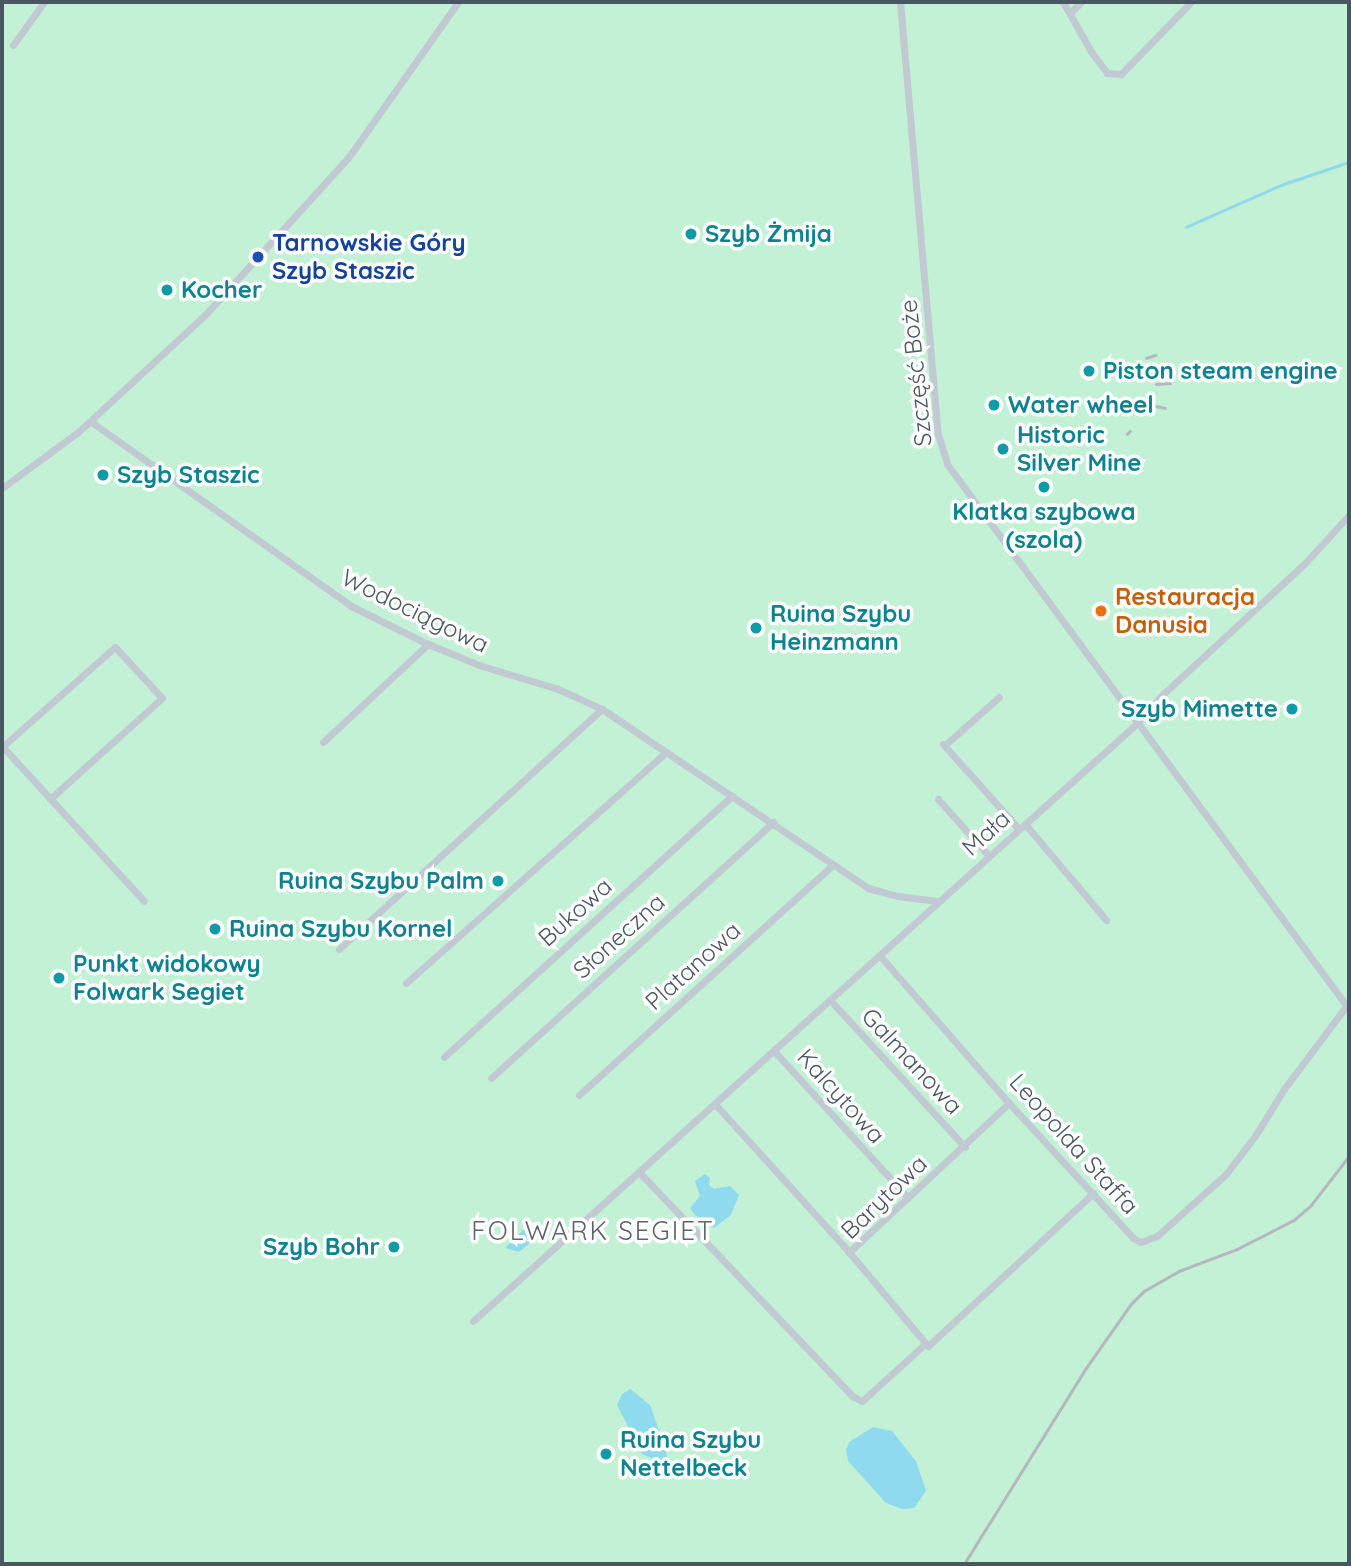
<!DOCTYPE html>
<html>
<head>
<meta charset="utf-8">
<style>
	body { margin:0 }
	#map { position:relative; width:1351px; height:1566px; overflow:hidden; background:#f5f3f3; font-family:Quicksand,sans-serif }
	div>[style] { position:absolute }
	.green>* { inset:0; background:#c3f1d5 }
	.water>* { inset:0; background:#90daee }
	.stream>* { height:2.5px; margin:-1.25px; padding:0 1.25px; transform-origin:1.25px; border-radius:1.25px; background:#90daee }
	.minor>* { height:7px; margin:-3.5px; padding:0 3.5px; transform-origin:3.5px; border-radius:3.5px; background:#c1cad2 }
	.rail>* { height:2.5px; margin:-1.25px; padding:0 1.25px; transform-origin:1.25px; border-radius:1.25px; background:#b5b8bd }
	.dots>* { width:19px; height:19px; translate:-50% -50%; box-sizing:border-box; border:4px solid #fff; border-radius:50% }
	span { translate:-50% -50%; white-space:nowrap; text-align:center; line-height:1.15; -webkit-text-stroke:7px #fff; paint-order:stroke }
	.culture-label { font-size:24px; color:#0d838f; font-weight:700 }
	.left { translate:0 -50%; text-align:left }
	.right { translate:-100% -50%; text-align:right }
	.transit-label { font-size:24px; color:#164399; font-weight:700 }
	.street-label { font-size:24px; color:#4a5661 }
	.food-label { font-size:24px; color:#c56008; font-weight:700 }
	.neighbourhood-label { font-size:26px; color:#5f6368; letter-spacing:2px }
	.frame { position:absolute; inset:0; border:4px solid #4a5661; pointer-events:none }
</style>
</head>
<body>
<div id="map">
	<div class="green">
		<div style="clip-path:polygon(2px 2px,1349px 2px,1349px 1564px,2px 1564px)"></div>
	</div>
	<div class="water">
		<div style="clip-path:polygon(705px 1174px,710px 1178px,709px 1185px,714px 1189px,730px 1186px,739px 1195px,731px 1215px,714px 1228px,695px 1215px,690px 1208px,700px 1196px,695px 1181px)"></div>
		<div style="clip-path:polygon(523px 1230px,529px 1231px,529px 1244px,519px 1252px,505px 1248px)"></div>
		<div style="clip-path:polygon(630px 1389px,650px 1405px,666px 1450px,667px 1458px,662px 1463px,642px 1454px,617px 1405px,622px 1394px)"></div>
		<div style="clip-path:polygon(873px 1427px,892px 1431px,916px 1461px,926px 1491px,914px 1508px,902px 1509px,886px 1503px,848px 1461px,846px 1450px,849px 1442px)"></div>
	</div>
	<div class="stream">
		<div style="left:1186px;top:227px;width:104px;rotate:-23.9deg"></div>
		<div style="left:1281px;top:185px;width:72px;rotate:-18.7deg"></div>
	</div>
	<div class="minor">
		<div style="left:900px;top:2px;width:434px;rotate:85deg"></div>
		<div style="left:938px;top:434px;width:31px;rotate:73deg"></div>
		<div style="left:947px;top:464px;width:677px;rotate:53.59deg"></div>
		<div style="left:1063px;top:2px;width:59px;rotate:60.4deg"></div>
		<div style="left:1092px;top:53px;width:25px;rotate:53deg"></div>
		<div style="left:1107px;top:73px;width:14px;rotate:4deg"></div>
		<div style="left:1121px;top:74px;width:100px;rotate:-45.8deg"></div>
		<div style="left:1070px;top:13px;width:16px;rotate:-45deg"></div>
		<div style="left:13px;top:45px;width:53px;rotate:-54.2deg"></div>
		<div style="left:90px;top:421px;width:320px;rotate:35.3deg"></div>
		<div style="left:351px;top:606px;width:86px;rotate:26.3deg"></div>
		<div style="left:428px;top:644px;width:58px;rotate:22.2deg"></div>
		<div style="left:482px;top:666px;width:79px;rotate:16.8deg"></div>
		<div style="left:558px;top:689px;width:48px;rotate:24.4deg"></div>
		<div style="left:602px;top:709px;width:321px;rotate:33.9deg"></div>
		<div style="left:868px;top:888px;width:30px;rotate:15deg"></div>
		<div style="left:897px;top:896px;width:41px;rotate:7deg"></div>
		<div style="left:2px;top:488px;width:93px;rotate:-36.3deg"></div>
		<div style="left:77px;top:433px;width:174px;rotate:-42.7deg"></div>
		<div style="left:205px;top:315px;width:212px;rotate:-47.7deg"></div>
		<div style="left:348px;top:158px;width:191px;rotate:-54.8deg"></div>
		<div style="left:323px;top:742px;width:144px;rotate:-43deg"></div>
		<div style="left:943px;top:744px;width:114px;rotate:48.2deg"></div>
		<div style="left:945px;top:745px;width:72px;rotate:-41.6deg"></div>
		<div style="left:2px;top:746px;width:210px;rotate:47.5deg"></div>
		<div style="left:2px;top:747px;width:151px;rotate:-41.5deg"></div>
		<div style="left:115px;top:647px;width:69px;rotate:47.3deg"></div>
		<div style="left:162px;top:698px;width:151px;rotate:138deg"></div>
		<div style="left:938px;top:799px;width:76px;rotate:48.2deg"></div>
		<div style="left:1025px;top:824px;width:126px;rotate:49.8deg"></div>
		<div style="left:339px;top:949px;width:356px;rotate:-42.4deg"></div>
		<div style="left:881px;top:957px;width:194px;rotate:48.8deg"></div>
		<div style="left:1009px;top:1103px;width:183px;rotate:47.4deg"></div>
		<div style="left:1133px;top:1238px;width:9px;rotate:27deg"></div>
		<div style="left:1141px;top:1242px;width:17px;rotate:-21deg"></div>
		<div style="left:1157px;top:1236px;width:93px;rotate:-41.9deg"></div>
		<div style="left:1226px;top:1174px;width:48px;rotate:-52.7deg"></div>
		<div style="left:1255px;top:1136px;width:55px;rotate:-58.3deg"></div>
		<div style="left:1284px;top:1089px;width:105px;rotate:-53.1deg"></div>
		<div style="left:406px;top:983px;width:348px;rotate:-41.6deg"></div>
		<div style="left:831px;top:1001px;width:198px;rotate:47.5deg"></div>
		<div style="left:774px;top:1051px;width:199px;rotate:47.6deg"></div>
		<div style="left:444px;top:1057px;width:389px;rotate:-42.2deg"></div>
		<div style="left:491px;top:1078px;width:381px;rotate:-42.2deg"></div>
		<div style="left:579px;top:1095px;width:343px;rotate:-42.2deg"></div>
		<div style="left:1009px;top:1103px;width:219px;rotate:137deg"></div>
		<div style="left:849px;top:1252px;width:123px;rotate:50deg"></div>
		<div style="left:928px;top:1346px;width:225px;rotate:-42.8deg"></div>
		<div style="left:715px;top:1104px;width:200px;rotate:47.8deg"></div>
		<div style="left:639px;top:1172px;width:309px;rotate:46.4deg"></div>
		<div style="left:852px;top:1396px;width:11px;rotate:27deg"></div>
		<div style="left:862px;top:1401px;width:86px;rotate:-42.2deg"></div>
		<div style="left:473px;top:1321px;width:888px;rotate:-41.99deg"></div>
		<div style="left:1133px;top:727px;width:42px;rotate:-47.9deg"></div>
		<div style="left:1161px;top:696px;width:197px;rotate:-42.7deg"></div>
		<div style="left:1306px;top:562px;width:64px;rotate:-47.5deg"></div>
	</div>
	<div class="rail">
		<div style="left:1146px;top:358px;width:10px;rotate:-17deg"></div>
		<div style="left:1151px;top:368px;width:18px;rotate:-13deg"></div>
		<div style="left:1156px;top:384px;width:14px;rotate:-4deg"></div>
		<div style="left:1152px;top:405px;width:13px;rotate:13deg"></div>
		<div style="left:1127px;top:434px;width:4px;rotate:-45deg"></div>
		<div style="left:964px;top:1564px;width:231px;rotate:-58.1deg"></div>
		<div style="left:1086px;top:1368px;width:78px;rotate:-54.9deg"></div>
		<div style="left:1131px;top:1304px;width:18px;rotate:-45deg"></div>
		<div style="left:1144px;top:1291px;width:40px;rotate:-29.7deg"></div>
		<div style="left:1179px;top:1271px;width:62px;rotate:-20.8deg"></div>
		<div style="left:1237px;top:1249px;width:64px;rotate:-27deg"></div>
		<div style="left:1294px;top:1220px;width:23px;rotate:-41deg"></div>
		<div style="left:1311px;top:1205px;width:62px;rotate:-52.2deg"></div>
	</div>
	<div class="dots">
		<div style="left:691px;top:234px;background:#0f9aa8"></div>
		<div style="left:258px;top:257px;background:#1a4fb4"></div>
		<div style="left:167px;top:290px;background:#0f9aa8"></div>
		<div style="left:1089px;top:371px;background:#0f9aa8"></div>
		<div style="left:994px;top:405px;background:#0f9aa8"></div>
		<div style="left:1003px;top:449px;background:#0f9aa8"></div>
		<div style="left:103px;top:475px;background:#0f9aa8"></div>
		<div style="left:1044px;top:487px;background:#0f9aa8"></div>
		<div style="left:1101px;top:611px;background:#e8710a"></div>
		<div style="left:756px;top:628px;background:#0f9aa8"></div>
		<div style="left:1292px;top:709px;background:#0f9aa8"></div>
		<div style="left:498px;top:881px;background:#0f9aa8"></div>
		<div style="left:215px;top:929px;background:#0f9aa8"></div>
		<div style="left:59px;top:978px;background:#0f9aa8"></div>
		<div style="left:394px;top:1247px;background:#0f9aa8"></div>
		<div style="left:606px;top:1454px;background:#0f9aa8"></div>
	</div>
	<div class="culture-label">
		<span class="left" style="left:705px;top:234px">Szyb Żmija</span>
		<span class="left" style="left:181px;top:290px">Kocher</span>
		<span class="left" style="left:1103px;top:371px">Piston steam engine</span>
		<span class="left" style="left:1008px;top:405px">Water wheel</span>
		<span class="left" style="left:1017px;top:449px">Historic<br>Silver Mine</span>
		<span class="left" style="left:117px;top:475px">Szyb Staszic</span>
		<span style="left:1044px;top:526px">Klatka szybowa<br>(szola)</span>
		<span class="left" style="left:770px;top:628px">Ruina Szybu<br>Heinzmann</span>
		<span class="right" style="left:1278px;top:709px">Szyb Mimette</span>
		<span class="right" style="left:484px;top:881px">Ruina Szybu Palm</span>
		<span class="left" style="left:229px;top:929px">Ruina Szybu Kornel</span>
		<span class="left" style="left:73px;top:978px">Punkt widokowy<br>Folwark Segiet</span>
		<span class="right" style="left:380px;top:1247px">Szyb Bohr</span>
		<span class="left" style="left:620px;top:1454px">Ruina Szybu<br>Nettelbeck</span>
	</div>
	<div class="transit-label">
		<span class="left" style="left:272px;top:257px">Tarnowskie Góry<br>Szyb Staszic</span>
	</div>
	<div class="street-label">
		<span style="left:916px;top:373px;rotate:-96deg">Szczęść Boże</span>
		<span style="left:415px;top:611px;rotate:26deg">Wodociągowa</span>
		<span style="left:986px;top:833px;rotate:-42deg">Mała</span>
		<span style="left:575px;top:912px;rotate:-42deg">Bukowa</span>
		<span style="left:619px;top:936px;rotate:-42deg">Słoneczna</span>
		<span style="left:693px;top:966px;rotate:-42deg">Platanowa</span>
		<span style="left:912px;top:1061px;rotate:47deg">Galmanowa</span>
		<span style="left:841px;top:1096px;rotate:48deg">Kalcytowa</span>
		<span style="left:1074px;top:1144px;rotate:48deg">Leopolda Staffa</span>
		<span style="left:884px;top:1197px;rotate:-44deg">Barytowa</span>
	</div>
	<div class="food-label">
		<span class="left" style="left:1115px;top:611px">Restauracja<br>Danusia</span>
	</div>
	<div class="neighbourhood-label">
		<span style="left:593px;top:1231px">FOLWARK SEGIET</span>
	</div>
	<div class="frame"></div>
</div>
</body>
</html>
